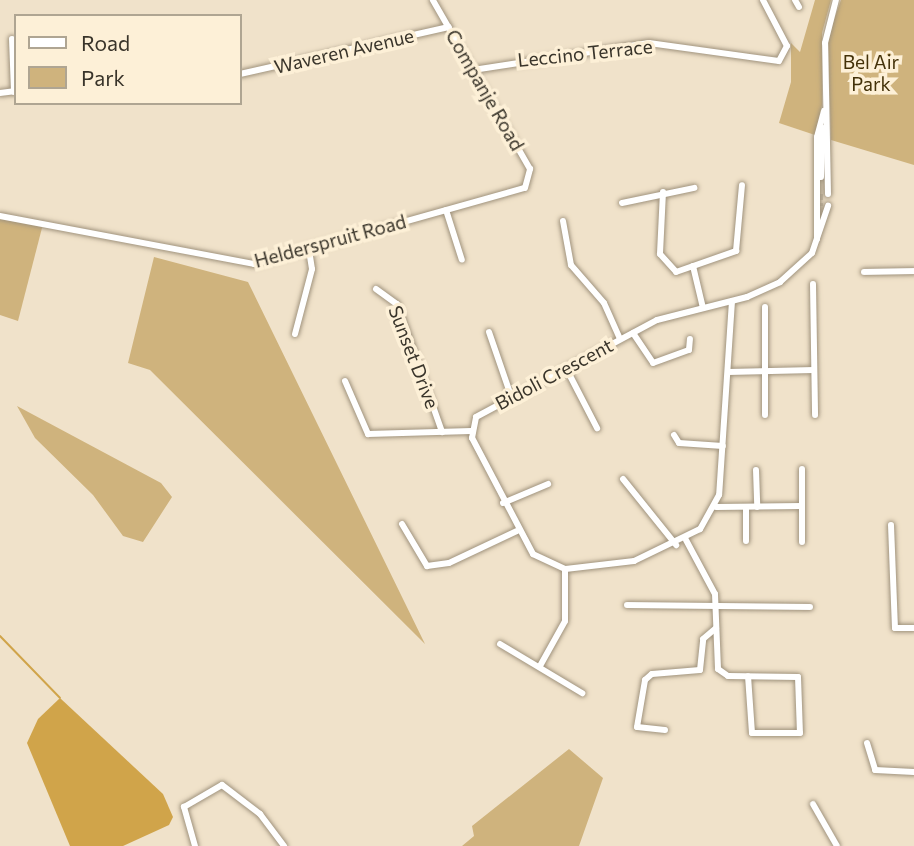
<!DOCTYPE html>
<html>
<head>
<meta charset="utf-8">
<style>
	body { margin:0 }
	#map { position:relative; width:914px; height:846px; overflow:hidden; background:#f0e2ca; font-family:Commissioner,sans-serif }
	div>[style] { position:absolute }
	.green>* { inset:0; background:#cfb37d }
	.water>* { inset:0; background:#d0a44a }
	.stream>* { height:2px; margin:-1px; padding:0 1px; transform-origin:1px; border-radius:1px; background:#d0a44a }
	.minor-tunnel>* { height:6px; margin-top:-3px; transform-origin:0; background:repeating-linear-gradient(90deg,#cbbfaa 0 6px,transparent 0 9px) }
	.roads { filter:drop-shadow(0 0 2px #a0937d) drop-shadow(0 0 2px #a0937d) }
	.minor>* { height:6px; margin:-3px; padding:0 3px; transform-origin:3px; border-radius:3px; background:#fff }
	span { translate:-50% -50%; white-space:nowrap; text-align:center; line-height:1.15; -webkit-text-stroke:7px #fdf0d7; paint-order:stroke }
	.street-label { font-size:19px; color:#39342a }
	.park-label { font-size:19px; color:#433108 }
	.legend { position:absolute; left:14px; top:14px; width:228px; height:91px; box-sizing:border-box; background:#fdf0d7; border:2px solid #afa592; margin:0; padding:9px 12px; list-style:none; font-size:21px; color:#39342a }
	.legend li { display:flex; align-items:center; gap:14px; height:35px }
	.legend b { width:35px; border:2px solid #afa592 }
</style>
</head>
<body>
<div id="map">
	<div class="green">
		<div style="clip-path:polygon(815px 0,831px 0,822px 33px,822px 105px,815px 135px,779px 123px,791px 82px,791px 43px,800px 52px)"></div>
		<div style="clip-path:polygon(841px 0,914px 0,914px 165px,831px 140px,828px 37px)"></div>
		<div style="clip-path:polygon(0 216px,43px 224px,18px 321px,0 315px)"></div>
		<div style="clip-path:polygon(154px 257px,248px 282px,425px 644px,150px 370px,128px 363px)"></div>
		<div style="clip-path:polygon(17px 406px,161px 483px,172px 497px,143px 542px,123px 536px,93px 495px,35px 438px)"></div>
		<div style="clip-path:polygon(569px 749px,603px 778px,579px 846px,462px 846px,474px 836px,472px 826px)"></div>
	</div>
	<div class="water">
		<div style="clip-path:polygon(60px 698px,163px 794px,173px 817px,169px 825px,123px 846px,70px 846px,27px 743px,38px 719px)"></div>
	</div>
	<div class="stream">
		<div style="left:0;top:636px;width:86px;rotate:45.9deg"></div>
	</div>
	<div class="minor-tunnel">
		<div style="left:820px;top:194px;width:12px;rotate:90deg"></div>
	</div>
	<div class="roads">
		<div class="minor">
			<div style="left:795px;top:0;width:8px;rotate:60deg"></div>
			<div style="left:12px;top:39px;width:53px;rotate:87.8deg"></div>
			<div style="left:473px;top:70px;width:178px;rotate:-8.7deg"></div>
			<div style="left:649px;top:43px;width:131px;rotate:7.9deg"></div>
			<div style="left:779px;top:61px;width:17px;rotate:-62deg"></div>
			<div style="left:787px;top:46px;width:52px;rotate:-117.6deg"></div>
			<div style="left:240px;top:74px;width:214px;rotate:-12.7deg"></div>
			<div style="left:0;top:93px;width:16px;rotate:-7deg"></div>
			<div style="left:821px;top:177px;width:49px;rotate:-87.7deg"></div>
			<div style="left:663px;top:192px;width:62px;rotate:92.8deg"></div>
			<div style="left:660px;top:254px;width:24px;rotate:48deg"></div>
			<div style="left:676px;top:272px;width:64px;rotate:-19.3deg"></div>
			<div style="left:736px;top:251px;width:66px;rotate:-84.8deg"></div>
			<div style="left:828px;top:194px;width:151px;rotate:-91.1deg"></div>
			<div style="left:825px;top:43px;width:44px;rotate:-75.7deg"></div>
			<div style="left:622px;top:203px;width:74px;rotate:-11.8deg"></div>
			<div style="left:446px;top:210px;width:52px;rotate:72.3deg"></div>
			<div style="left:0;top:216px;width:258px;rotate:10.7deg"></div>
			<div style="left:254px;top:264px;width:281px;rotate:-15.7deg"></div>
			<div style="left:525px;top:188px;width:20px;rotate:-75deg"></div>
			<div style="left:530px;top:169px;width:195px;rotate:-119.9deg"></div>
			<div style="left:563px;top:221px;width:45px;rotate:79.7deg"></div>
			<div style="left:571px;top:265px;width:50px;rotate:49deg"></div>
			<div style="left:604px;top:303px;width:39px;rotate:66deg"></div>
			<div style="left:817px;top:239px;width:102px;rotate:-90deg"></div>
			<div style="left:817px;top:137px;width:27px;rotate:-75deg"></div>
			<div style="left:693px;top:266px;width:43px;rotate:76.6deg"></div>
			<div style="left:864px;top:272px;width:50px;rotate:-1.1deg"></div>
			<div style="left:813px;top:284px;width:131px;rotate:89.1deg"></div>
			<div style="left:376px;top:289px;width:26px;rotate:36deg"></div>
			<div style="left:397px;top:304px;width:136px;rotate:70.6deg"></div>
			<div style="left:732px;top:301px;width:194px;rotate:93.8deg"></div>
			<div style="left:719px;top:495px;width:39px;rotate:119deg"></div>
			<div style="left:700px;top:529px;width:73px;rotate:154.1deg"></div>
			<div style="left:634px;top:561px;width:69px;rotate:173.4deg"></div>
			<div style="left:565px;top:569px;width:35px;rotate:-155deg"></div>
			<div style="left:533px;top:554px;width:131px;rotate:-117.7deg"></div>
			<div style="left:472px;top:438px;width:21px;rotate:-79deg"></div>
			<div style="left:476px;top:417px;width:205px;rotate:-28.2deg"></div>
			<div style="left:657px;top:320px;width:93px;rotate:-14.3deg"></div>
			<div style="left:747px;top:297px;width:36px;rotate:-24deg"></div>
			<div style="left:780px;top:282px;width:43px;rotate:-42.2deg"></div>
			<div style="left:812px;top:253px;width:50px;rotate:-71.2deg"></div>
			<div style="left:765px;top:307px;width:108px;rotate:90deg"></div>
			<div style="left:489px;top:332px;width:68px;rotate:71deg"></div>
			<div style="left:633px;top:333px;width:36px;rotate:56deg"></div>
			<div style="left:653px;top:363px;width:38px;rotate:-20deg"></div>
			<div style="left:689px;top:350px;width:11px;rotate:-85deg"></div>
			<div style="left:295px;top:334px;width:67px;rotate:-75.3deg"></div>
			<div style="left:312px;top:269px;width:20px;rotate:-99deg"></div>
			<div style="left:566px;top:368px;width:68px;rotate:62.7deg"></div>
			<div style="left:728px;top:372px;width:86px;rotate:-1.3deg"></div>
			<div style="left:345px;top:381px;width:58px;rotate:66.5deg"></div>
			<div style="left:368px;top:434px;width:103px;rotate:-1.7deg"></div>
			<div style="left:674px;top:435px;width:9px;rotate:58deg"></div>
			<div style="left:679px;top:443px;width:44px;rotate:3.9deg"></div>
			<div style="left:802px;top:469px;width:73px;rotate:90deg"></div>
			<div style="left:756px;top:470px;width:37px;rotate:88deg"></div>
			<div style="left:623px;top:479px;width:85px;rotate:51.2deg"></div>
			<div style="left:503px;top:503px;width:49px;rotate:-22.9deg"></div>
			<div style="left:716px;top:507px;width:86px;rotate:-0.7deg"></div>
			<div style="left:746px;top:507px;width:34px;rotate:90deg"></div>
			<div style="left:402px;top:524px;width:49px;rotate:59.2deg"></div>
			<div style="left:427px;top:566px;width:22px;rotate:-8deg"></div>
			<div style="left:449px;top:563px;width:75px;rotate:-25.2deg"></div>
			<div style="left:891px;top:525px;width:103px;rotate:87.8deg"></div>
			<div style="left:895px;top:628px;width:19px"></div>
			<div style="left:686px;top:540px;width:61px;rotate:61.8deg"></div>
			<div style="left:715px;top:594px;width:75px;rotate:87.7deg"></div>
			<div style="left:718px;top:669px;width:12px;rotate:35deg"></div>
			<div style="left:728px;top:676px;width:70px;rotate:0.8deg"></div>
			<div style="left:798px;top:677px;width:56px;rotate:88deg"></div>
			<div style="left:800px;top:733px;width:48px;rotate:180deg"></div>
			<div style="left:752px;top:733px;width:57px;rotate:-94deg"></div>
			<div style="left:627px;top:605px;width:183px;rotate:0.6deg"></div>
			<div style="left:500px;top:644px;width:96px;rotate:30.9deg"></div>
			<div style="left:540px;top:666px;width:51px;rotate:-60.9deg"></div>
			<div style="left:565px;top:621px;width:52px;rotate:-90deg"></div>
			<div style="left:665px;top:730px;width:28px;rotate:-174deg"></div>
			<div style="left:637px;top:727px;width:48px;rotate:-80.3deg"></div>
			<div style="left:645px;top:680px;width:9px;rotate:-41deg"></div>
			<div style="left:652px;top:674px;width:48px;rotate:-4.8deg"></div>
			<div style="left:700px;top:670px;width:31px;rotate:-84deg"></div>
			<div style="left:703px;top:639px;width:17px;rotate:-40deg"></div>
			<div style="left:867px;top:743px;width:28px;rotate:73deg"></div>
			<div style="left:875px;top:770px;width:39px;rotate:3deg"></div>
			<div style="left:813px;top:804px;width:48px;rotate:60.3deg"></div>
			<div style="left:195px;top:846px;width:41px;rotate:-105.8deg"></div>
			<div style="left:184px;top:807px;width:44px;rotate:-30.1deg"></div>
			<div style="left:222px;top:785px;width:48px;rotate:37.3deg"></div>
			<div style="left:260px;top:814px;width:40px;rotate:53deg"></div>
		</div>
	</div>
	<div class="street-label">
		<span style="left:344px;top:51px;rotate:-13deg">Waveren Avenue</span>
		<span style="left:585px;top:53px;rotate:-6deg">Leccino Terrace</span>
		<span style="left:485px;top:90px;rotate:60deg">Companje Road</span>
		<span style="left:330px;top:241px;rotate:-15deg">Helderspruit Road</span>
		<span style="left:414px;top:357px;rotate:69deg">Sunset Drive</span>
		<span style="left:554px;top:374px;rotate:-28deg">Bidoli Crescent</span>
	</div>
	<div class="park-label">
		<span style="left:871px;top:73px">Bel Air<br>Park</span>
	</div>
	<ul class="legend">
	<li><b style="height:9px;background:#fff"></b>Road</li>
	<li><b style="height:19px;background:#cfb37d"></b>Park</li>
	</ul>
</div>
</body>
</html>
